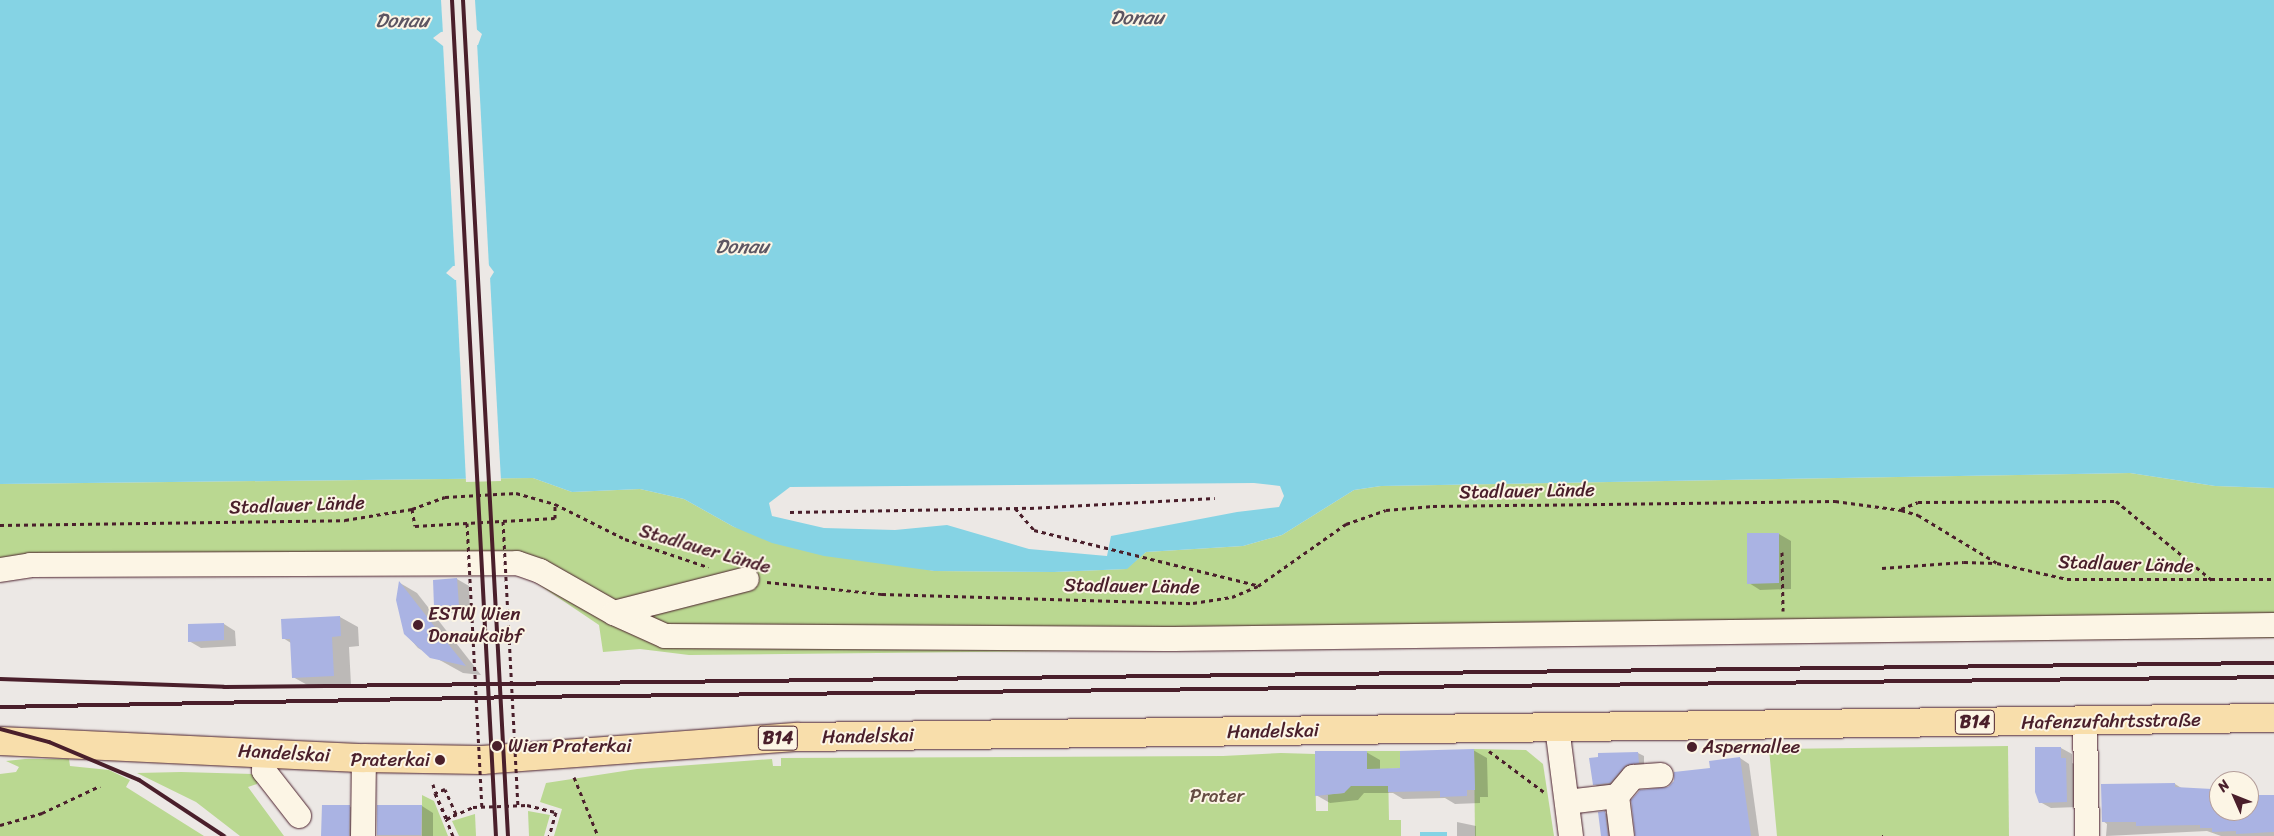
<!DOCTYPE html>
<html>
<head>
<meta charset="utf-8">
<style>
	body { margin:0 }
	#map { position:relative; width:2274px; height:836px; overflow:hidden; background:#ece8e5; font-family:Sriracha,sans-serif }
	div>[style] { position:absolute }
	.green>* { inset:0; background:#bad891 }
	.water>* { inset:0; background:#85d3e4 }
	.pier>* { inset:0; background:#ece8e5 }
	.shadow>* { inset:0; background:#0003 }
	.building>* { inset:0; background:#aab3e3 }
	.path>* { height:3px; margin-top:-1.5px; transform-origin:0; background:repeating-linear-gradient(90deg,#4a1f2b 0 4px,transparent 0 8px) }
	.roads { filter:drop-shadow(0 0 1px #4a1f2b) drop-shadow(0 0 1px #4a1f2b) }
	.minor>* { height:24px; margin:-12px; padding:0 12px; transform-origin:12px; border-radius:12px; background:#fcf5e5 }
	.major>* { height:28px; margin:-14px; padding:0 14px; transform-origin:14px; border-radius:14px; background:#f8deab }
	.rail>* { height:4px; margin:-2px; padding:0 2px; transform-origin:2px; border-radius:2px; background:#4a1f2b }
	.path-bridge>* { height:3px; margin-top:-1.5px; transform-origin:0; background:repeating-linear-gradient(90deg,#4a1f2b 0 4px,transparent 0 8px) }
	.dots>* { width:14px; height:14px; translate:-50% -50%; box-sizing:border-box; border:2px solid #fcf5e5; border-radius:50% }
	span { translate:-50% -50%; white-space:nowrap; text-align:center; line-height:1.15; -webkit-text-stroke:4px #fcf5e5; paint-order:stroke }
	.shield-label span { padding:1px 4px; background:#fcf5e5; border:1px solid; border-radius:4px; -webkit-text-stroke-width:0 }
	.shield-label { font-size:18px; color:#4a1f2b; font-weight:700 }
	.street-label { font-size:19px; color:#4a1f2b }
	.poi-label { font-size:19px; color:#4a1f2b }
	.left { translate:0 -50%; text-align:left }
	.right { translate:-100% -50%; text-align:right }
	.park-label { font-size:19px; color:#664d44 }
	.water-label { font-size:20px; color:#5c5562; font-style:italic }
	.north { position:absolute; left:2209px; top:771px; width:50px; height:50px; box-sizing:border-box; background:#fcf5e5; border:1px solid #b59f9b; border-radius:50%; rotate:314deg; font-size:14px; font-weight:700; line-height:20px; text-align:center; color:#4a1f2b }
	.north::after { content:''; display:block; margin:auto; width:18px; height:22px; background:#4a1f2b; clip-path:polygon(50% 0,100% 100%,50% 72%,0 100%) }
</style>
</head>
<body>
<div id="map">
	<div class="green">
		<div style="clip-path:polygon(2130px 473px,2215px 486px,2274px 488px,2274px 638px,689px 655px,640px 649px,603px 652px,599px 625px,526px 576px,488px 572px,0 575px,0 484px,533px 478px,572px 492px,640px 489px,684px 499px,734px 527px,934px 571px,1054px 572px,1126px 569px,1146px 552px,1243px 546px,1282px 535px,1354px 490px,1381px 486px)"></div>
		<div style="clip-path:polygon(2008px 746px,2009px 836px,1777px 836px,1769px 749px)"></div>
		<div style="clip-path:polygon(1474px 749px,1526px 750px,1543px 764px,1554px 836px,1475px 836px)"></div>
		<div style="clip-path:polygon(1367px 751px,1400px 751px,1400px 768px,1388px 769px,1389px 820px,1401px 820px,1401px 836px,554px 836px,562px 809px,540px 802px,546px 783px,637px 769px,772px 759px,773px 766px,781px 766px,781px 758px,1223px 756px,1281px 753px,1315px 754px,1316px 811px,1328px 811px,1328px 795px,1322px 795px,1344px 793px,1349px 786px,1367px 786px)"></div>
		<div style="clip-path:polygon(25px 759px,69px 759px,70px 766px,109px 770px,130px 780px,126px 787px,204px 836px,0 836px,0 774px,16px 772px,19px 767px,6px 761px)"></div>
		<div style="clip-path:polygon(181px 772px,253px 774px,257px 778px,257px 784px,248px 787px,284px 836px,240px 836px,196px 802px,137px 773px)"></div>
		<div style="clip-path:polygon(422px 795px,434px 801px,448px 836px,422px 836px)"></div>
		<div style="clip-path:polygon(528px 811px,550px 815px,544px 836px,529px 836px)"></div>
		<div style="clip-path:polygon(475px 814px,476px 836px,459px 836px,452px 821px)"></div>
	</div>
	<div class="water">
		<div style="clip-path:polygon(evenodd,0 0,2274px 0,2274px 488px,2215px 486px,2130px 473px,1381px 486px,1354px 490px,1282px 535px,1243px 546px,1146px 552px,1127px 569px,1054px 572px,934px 571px,824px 556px,772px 543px,734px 527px,684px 499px,640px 489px,572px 492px,533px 478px,0 484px,0 0,475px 28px,482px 34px,478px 45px,443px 46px,433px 38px,441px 32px,475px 28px,0 0,488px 264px,494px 272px,489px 280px,455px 280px,446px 273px,453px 266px,488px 264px,0 0,1254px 483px,1280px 486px,1284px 496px,1279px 507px,1237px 512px,1111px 536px,1107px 556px,1029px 549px,947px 525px,895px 530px,824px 528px,772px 516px,769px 503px,790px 487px,1254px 483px)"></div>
		<div style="clip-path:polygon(1420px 832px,1447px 832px,1447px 836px,1420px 836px)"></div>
	</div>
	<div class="pier">
		<div style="clip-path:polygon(441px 0,475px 0,477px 31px,443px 34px)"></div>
		<div style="clip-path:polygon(477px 42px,489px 267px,455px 268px,443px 44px)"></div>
		<div style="clip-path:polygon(490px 277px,501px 481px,466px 482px,456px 278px)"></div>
	</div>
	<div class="shadow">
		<div style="clip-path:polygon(1779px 534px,1791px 541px,1791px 589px,1760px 590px,1749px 583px)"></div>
		<div style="clip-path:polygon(457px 579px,469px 586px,470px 612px,447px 613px,435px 606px)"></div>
		<div style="clip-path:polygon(400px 583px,417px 593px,481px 675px,463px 673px,418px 648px,405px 633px)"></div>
		<div style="clip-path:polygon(340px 617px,358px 627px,359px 646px,349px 647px,351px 685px,311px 687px,293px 677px,291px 643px,283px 638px)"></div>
		<div style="clip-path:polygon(224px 624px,235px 631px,236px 646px,201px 648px,189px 641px)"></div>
		<div style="clip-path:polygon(2036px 748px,2061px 748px,2072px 754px,2072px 763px,2077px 765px,2078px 807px,2051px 808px,2040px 802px)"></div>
		<div style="clip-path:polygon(1473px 750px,1487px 758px,1488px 797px,1480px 797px,1480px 803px,1455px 804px,1445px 798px,1403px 799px,1393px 793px,1364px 793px,1358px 800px,1330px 803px,1316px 795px,1366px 752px,1380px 760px,1380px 770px,1401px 770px)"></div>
		<div style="clip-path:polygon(1638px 753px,1644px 756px,1644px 765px,1616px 786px,1599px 787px,1594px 784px)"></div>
		<div style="clip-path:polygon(1740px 758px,1749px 764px,1759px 836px,1636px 836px,1669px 788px)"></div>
		<div style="clip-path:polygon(2175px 784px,2183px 789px,2211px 791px,2219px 795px,2219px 811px,2249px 811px,2249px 796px,2274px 795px,2274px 836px,2221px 836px,2207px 831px,2106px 836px,2107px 824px,2103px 821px)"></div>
		<div style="clip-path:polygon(349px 806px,361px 813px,361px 836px,322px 836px)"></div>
		<div style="clip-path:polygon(378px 806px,422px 806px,433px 813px,433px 836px,377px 836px)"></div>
		<div style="clip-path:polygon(1605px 813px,1614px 818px,1617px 836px,1602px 836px)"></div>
		<div style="clip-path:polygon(1457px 822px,1476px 826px,1476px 836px,1457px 836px)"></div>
	</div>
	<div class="building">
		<div style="clip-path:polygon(1747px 533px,1779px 533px,1779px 583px,1747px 584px)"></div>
		<div style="clip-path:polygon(457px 578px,459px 606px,434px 607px,433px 580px)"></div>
		<div style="clip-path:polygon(399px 581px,449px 645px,466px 666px,430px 658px,404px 634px,396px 600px)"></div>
		<div style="clip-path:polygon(340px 616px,341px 636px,332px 637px,334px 676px,292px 678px,290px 639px,282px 639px,281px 619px)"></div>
		<div style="clip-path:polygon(224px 623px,224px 640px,188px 642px,188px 624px)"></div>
		<div style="clip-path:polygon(2035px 747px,2061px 747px,2061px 758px,2066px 758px,2067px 802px,2039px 803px,2035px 792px)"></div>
		<div style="clip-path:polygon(1474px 749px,1475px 790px,1467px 790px,1467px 796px,1440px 797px,1440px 791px,1388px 792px,1388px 786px,1351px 786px,1344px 793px,1315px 796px,1315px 751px,1367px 751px,1367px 769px,1400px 768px,1400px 751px)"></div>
		<div style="clip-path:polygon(1638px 752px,1639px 763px,1626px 765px,1610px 783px,1593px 785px,1589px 758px,1598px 757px,1598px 753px)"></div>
		<div style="clip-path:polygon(1740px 757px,1751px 836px,1635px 836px,1631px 800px,1640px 790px,1668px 787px,1674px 781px,1674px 772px,1710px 768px,1709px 761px)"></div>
		<div style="clip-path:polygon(2175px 783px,2175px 787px,2212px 789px,2212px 794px,2219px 794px,2219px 811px,2249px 811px,2249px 795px,2274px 795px,2274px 832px,2236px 834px,2236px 831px,2212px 832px,2212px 828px,2200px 828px,2200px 825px,2136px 826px,2136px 822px,2102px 822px,2101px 784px)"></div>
		<div style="clip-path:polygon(322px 805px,350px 805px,349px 836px,321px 836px)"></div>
		<div style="clip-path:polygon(377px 805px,422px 805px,421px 835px,377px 835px)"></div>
		<div style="clip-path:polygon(1605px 811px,1608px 836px,1601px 836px,1598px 812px)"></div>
	</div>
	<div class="path">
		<div style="left:1015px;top:508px;width:29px;rotate:49deg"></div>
		<div style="left:1034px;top:530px;width:230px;rotate:13.9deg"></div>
		<div style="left:412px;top:509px;width:17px;rotate:80deg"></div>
		<div style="left:415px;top:526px;width:140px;rotate:-3.3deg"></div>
		<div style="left:555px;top:518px;width:14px;rotate:-90deg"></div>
		<div style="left:1901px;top:509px;width:18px;rotate:-22deg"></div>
		<div style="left:1918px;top:502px;width:198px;rotate:-0.3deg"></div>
		<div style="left:2116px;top:501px;width:124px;rotate:39.5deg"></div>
		<div style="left:790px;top:512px;width:240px;rotate:-1deg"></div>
		<div style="left:1030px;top:508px;width:185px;rotate:-3.1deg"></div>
		<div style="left:0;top:525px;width:345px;rotate:-0.8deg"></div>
		<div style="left:345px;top:520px;width:68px;rotate:-9.3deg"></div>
		<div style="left:412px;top:509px;width:35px;rotate:-20deg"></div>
		<div style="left:445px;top:497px;width:71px;rotate:-3.2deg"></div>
		<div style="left:516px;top:493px;width:41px;rotate:15.8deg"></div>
		<div style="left:555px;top:504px;width:78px;rotate:26.6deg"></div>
		<div style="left:625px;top:539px;width:88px;rotate:18.6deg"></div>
		<div style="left:1782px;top:552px;width:59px;rotate:89deg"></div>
		<div style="left:1882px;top:568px;width:82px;rotate:-4.2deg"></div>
		<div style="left:1964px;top:562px;width:32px;rotate:2deg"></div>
		<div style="left:767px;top:582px;width:116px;rotate:6deg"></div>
		<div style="left:882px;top:594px;width:311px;rotate:1.7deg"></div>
		<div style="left:1193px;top:603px;width:39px;rotate:-9deg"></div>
		<div style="left:1232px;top:597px;width:28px;rotate:-23deg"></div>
		<div style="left:1258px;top:586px;width:108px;rotate:-35.2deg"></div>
		<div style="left:1346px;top:524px;width:42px;rotate:-19.3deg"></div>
		<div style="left:1386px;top:510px;width:47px;rotate:-4.9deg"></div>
		<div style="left:1433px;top:506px;width:402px;rotate:-0.7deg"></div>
		<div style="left:1835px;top:501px;width:67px;rotate:7.8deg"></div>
		<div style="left:1901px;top:510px;width:18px;rotate:16deg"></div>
		<div style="left:1918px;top:515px;width:92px;rotate:31.3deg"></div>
		<div style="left:1997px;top:563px;width:72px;rotate:12.9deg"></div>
		<div style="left:2067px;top:579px;width:207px"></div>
		<div style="left:1489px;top:751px;width:69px;rotate:36.7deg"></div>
		<div style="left:574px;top:777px;width:64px;rotate:67.9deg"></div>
		<div style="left:433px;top:784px;width:9px;rotate:77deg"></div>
		<div style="left:0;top:825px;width:44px;rotate:-15.9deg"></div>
		<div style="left:42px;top:813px;width:64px;rotate:-25deg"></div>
		<div style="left:453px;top:836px;width:18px;rotate:-112deg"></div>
		<div style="left:446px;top:819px;width:30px;rotate:-24deg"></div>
		<div style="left:473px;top:807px;width:54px;rotate:-2.1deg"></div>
		<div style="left:527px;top:805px;width:30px;rotate:14deg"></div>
		<div style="left:556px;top:812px;width:25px;rotate:106deg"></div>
		<div style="left:1882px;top:836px;width:1px"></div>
	</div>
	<div class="roads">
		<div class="minor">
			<div style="left:0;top:570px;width:30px;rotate:-9deg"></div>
			<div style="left:30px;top:565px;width:487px;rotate:-0.2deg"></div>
			<div style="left:517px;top:563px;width:24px;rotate:19deg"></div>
			<div style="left:540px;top:571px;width:85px;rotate:29.6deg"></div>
			<div style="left:614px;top:613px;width:56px;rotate:24.3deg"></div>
			<div style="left:665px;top:636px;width:509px;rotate:0.34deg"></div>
			<div style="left:1174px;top:639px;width:1100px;rotate:-0.73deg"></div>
			<div style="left:614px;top:613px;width:137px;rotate:-14.3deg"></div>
			<div style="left:2085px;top:721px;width:115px;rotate:89deg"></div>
			<div style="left:1557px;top:727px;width:110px;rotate:82.7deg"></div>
			<div style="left:265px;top:752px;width:19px;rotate:93deg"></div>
			<div style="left:264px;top:771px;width:57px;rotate:52.1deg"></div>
			<div style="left:1617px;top:796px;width:25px;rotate:-50deg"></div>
			<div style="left:1633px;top:777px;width:28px;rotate:-4deg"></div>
			<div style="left:1567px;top:802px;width:50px;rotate:-6.8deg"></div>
			<div style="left:1617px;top:796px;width:40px;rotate:82.9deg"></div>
			<div style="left:363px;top:836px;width:78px;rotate:-89.3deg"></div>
		</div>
		<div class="major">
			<div style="left:0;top:741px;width:364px;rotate:2.7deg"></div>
			<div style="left:364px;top:758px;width:118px;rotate:1deg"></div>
			<div style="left:482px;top:760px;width:317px;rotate:-4.2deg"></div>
			<div style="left:798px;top:737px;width:1476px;rotate:-0.74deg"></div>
		</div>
	</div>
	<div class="rail">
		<div style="left:452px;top:0;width:837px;rotate:86.99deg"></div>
		<div style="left:463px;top:0;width:837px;rotate:86.92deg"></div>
		<div style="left:0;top:679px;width:224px;rotate:2deg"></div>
		<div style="left:224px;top:687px;width:102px;rotate:-0.6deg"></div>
		<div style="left:326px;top:686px;width:1948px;rotate:-0.68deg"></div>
		<div style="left:0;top:707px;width:519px;rotate:-1.1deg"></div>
		<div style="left:519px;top:697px;width:1755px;rotate:-0.65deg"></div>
		<div style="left:0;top:729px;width:51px;rotate:14.9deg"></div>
		<div style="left:49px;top:742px;width:98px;rotate:22.9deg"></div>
		<div style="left:139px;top:780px;width:102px;rotate:33.4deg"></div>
	</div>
	<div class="path-bridge">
		<div style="left:503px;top:521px;width:284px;rotate:87deg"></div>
		<div style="left:467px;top:523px;width:284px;rotate:87deg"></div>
		<div style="left:435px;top:793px;width:29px;rotate:65deg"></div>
		<div style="left:447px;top:819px;width:10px;rotate:-29deg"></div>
		<div style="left:456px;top:814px;width:27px;rotate:-114deg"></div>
		<div style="left:445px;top:789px;width:11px;rotate:158deg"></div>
		<div style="left:435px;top:793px;width:28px;rotate:67deg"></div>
	</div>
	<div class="dots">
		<div style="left:418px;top:625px;background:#4a1f2b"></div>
		<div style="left:497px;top:746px;background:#4a1f2b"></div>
		<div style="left:1692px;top:747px;background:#4a1f2b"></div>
		<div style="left:440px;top:760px;background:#4a1f2b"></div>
	</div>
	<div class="shield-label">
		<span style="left:1975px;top:722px">B14</span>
		<span style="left:778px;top:738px">B14</span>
	</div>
	<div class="street-label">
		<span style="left:1527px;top:491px;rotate:-1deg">Stadlauer Lände</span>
		<span style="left:297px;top:505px;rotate:-2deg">Stadlauer Lände</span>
		<span style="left:705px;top:549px;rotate:16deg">Stadlauer Lände</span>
		<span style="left:2126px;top:564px;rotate:2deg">Stadlauer Lände</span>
		<span style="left:1132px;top:586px;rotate:1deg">Stadlauer Lände</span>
		<span style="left:2111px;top:721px;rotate:-1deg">Hafenzufahrtsstraße</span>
		<span style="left:1273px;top:731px;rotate:-1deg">Handelskai</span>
		<span style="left:868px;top:736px;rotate:-1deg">Handelskai</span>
		<span style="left:284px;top:753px;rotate:3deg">Handelskai</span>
	</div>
	<div class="poi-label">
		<span class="left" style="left:428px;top:625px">ESTW Wien<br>Donaukaibf</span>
		<span class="left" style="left:508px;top:746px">Wien Praterkai</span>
		<span class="left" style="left:1702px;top:747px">Aspernallee</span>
		<span class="right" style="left:430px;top:760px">Praterkai</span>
	</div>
	<div class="park-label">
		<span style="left:1217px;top:796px">Prater</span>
	</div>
	<div class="water-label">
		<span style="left:1137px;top:17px">Donau</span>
		<span style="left:402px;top:20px">Donau</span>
		<span style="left:742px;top:246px">Donau</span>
	</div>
	<div class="north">N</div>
</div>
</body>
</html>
